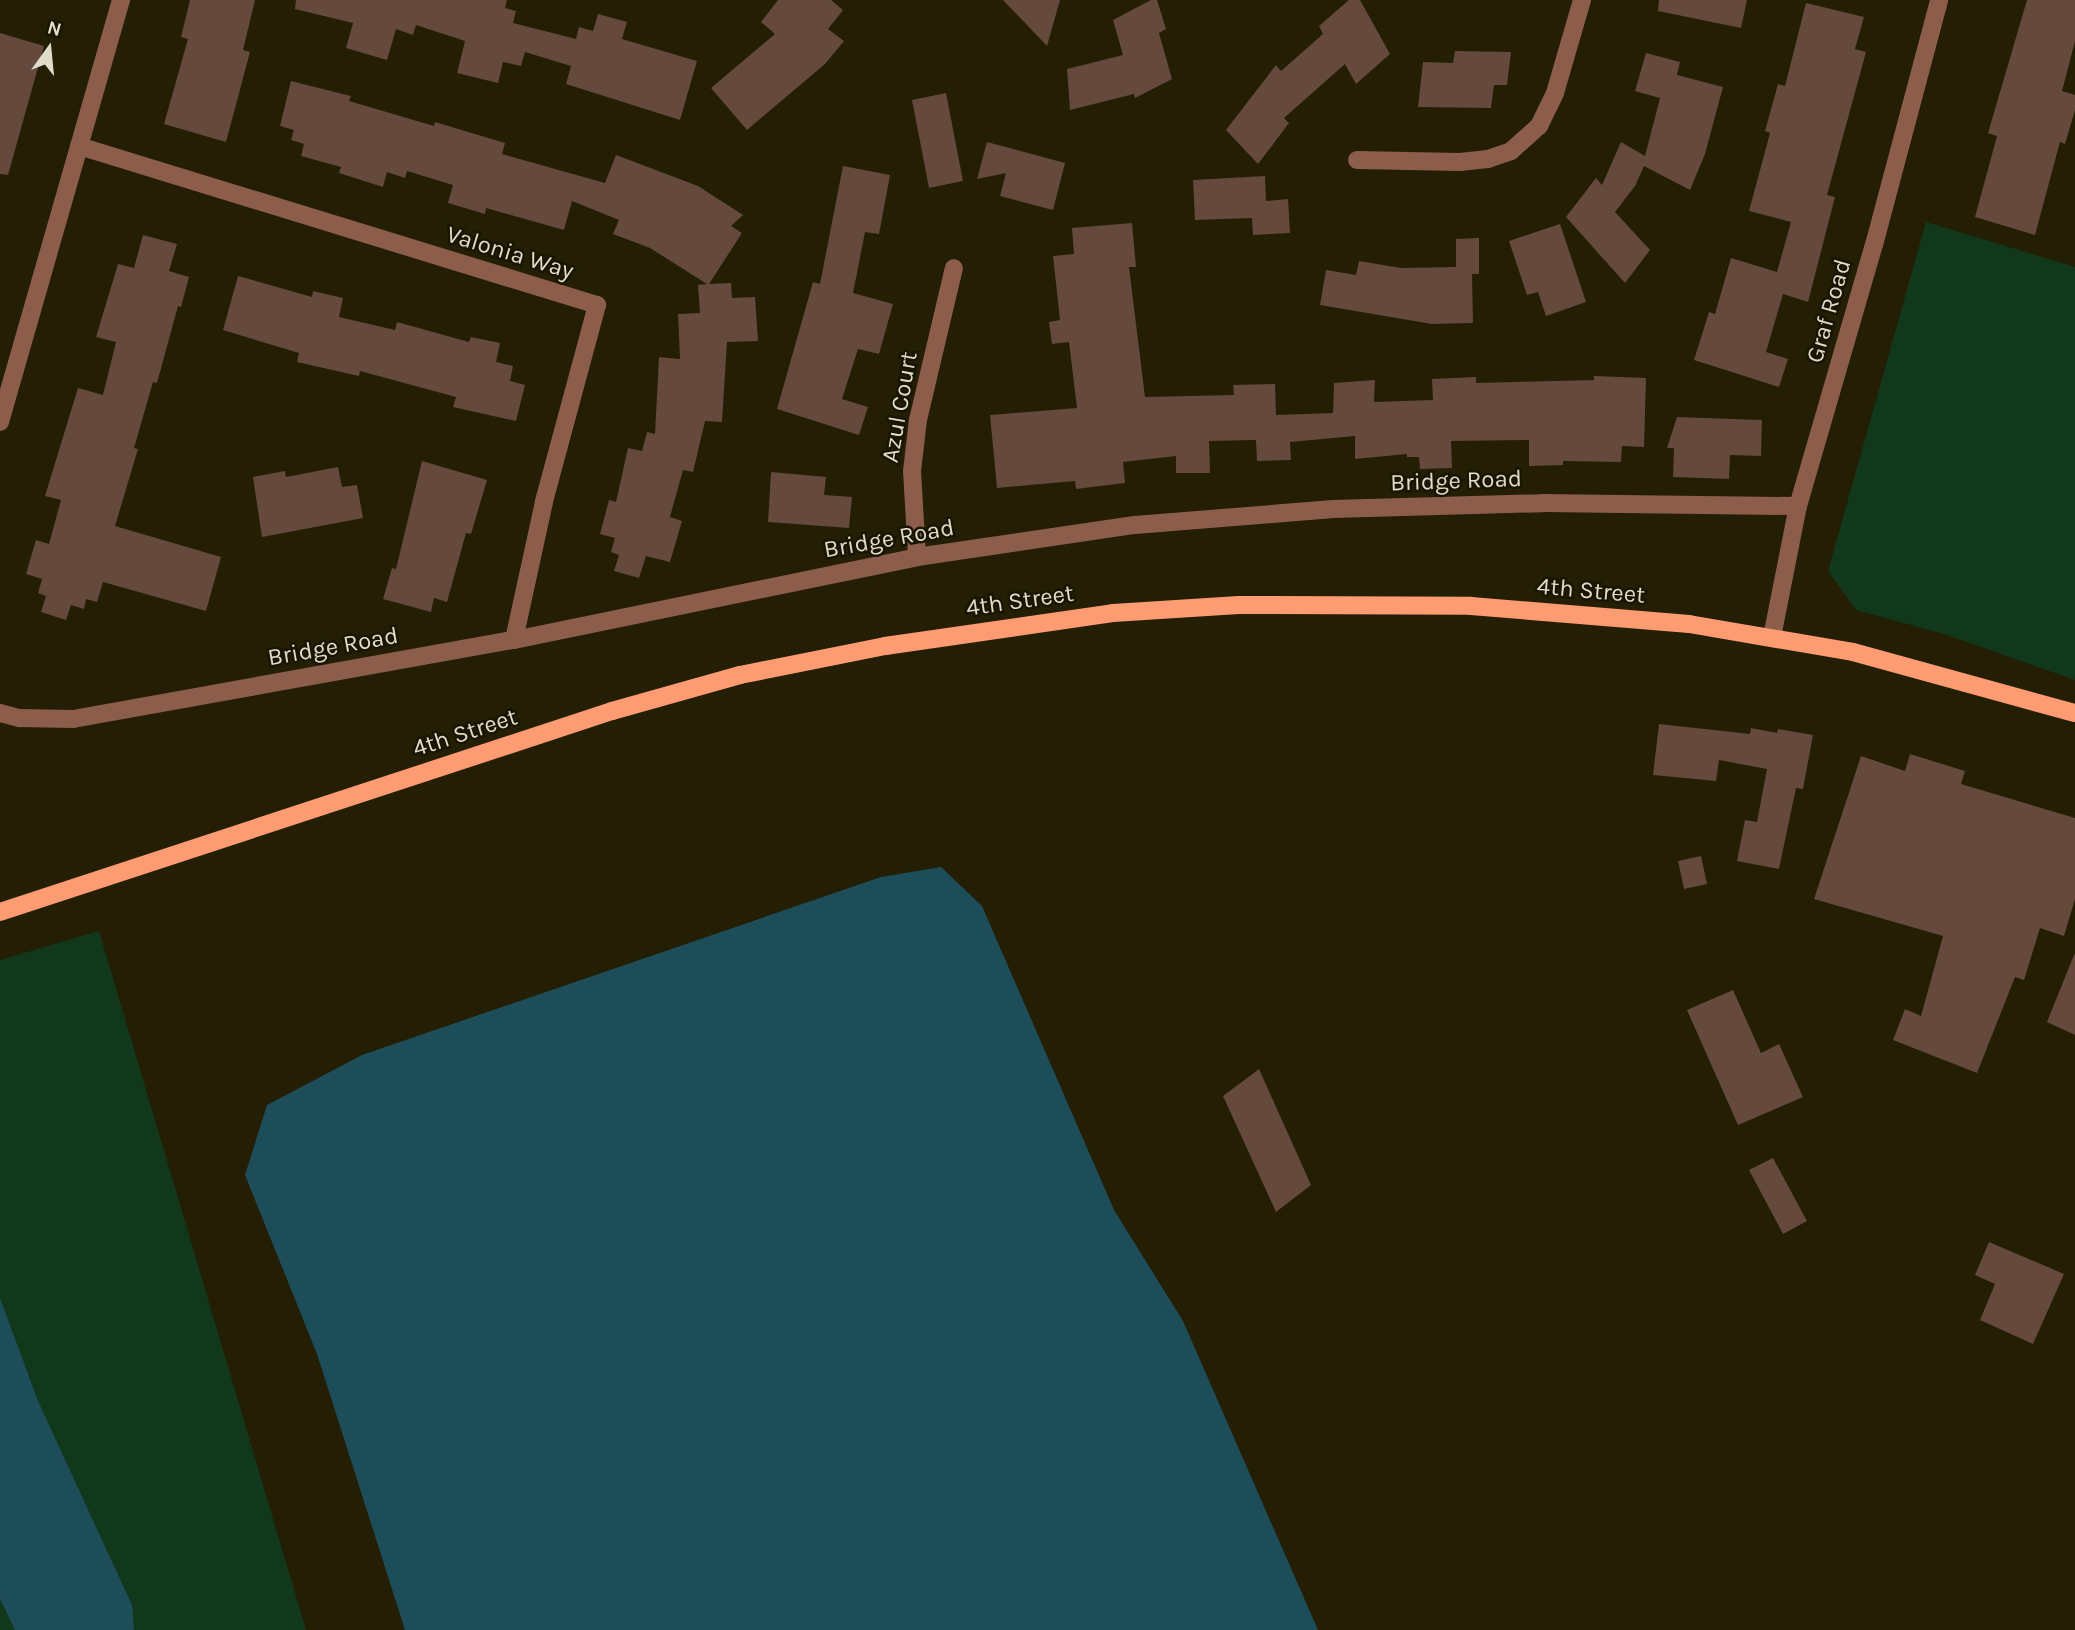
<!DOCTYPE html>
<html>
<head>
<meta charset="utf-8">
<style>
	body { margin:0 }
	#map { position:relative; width:2075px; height:1630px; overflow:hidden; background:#241e04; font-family:Karla,sans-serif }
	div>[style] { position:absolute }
	.green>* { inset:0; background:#11381b }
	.water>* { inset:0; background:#1c4d59 }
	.building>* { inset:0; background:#64493c }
	.minor>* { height:18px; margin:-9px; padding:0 9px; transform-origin:9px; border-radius:9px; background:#8c5d4a }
	.major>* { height:18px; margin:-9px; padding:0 9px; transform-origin:9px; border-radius:9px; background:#fd9c72 }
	span { translate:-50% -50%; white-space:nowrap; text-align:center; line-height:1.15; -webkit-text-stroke:5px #1a1500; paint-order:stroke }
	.street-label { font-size:24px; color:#dfdccc }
	.north { position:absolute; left:14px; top:14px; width:70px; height:70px; -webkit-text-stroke:5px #1a1500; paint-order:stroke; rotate:15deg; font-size:19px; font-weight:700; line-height:28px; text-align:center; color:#dfdccc }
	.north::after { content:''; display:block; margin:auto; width:24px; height:32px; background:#dfdccc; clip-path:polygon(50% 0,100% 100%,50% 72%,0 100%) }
</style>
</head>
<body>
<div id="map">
	<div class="green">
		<div style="clip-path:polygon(1926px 222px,2075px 267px,2075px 680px,1944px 634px,1856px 610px,1828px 571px)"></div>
		<div style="clip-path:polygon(99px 931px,306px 1630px,0 1630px,0 960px)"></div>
	</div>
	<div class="water">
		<div style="clip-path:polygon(941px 867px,982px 906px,1114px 1210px,1183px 1321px,1318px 1630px,405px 1630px,317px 1354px,245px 1175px,267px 1105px,362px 1055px,881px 877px)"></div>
		<div style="clip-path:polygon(0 1298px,38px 1401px,132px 1605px,134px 1630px,15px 1630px,0 1599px)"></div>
	</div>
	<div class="building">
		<div style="clip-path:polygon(190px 0,255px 0,243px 50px,250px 52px,226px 142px,164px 124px,188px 39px,181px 37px)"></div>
		<div style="clip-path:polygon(296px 0,507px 0,505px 8px,516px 11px,513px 23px,576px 39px,579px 27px,593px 31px,598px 14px,627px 22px,622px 39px,697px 61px,680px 120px,566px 84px,571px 66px,525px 52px,521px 66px,503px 62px,498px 83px,457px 73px,465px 41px,416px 25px,413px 35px,396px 29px,387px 60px,346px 48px,353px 23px,295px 9px)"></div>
		<div style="clip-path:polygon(778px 0,831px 0,843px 10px,828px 29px,844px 41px,825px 64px,747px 130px,711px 88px,775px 34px,761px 22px)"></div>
		<div style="clip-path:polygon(1003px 0,1060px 0,1047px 46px)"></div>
		<div style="clip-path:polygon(1151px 0,1157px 0,1166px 29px,1159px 33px,1172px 79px,1135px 98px,1134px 94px,1070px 110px,1067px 69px,1123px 55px,1113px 20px)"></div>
		<div style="clip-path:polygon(1349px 0,1360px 0,1390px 54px,1356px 84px,1345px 64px,1284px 118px,1289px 123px,1258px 164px,1226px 130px,1276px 65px,1281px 71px,1323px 34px,1319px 26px)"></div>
		<div style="clip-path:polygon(1659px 0,1747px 0,1741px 28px,1658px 11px)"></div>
		<div style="clip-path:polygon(2027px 0,2075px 0,2075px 41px,2062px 91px,2075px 95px,2075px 110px,2065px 144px,2060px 142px,2035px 235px,1975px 217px,1997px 136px,1988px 133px)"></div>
		<div style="clip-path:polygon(1806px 3px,1864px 17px,1855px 49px,1866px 52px,1827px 195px,1835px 197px,1808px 302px,1783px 294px,1766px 352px,1788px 359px,1779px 387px,1694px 360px,1709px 312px,1715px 314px,1731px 258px,1777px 272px,1791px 222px,1749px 211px,1770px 133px,1765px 131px,1778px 84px,1785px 86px)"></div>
		<div style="clip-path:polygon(0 33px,44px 46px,8px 175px,0 174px)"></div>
		<div style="clip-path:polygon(1455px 51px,1511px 52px,1507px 85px,1494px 85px,1491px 108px,1418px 107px,1423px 62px,1453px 63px)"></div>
		<div style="clip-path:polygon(1646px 53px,1680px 62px,1677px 75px,1723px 87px,1705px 154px,1690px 190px,1644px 166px,1635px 186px,1615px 212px,1650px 250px,1625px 283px,1566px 217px,1596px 178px,1602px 185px,1621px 142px,1645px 156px,1660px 98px,1635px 91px)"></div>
		<div style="clip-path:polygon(291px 81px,351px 96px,349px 101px,434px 126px,435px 122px,505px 143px,502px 154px,605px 183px,616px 155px,698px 186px,743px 215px,731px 226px,742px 233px,709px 284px,731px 283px,732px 298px,755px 297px,758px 341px,727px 342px,722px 422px,705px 421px,693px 472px,683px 470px,670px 517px,682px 521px,670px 562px,646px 556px,639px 578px,614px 571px,619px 555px,611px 552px,615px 538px,600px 534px,609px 500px,616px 502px,628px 448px,642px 451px,647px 432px,655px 434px,659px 357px,680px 359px,678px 314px,700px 313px,698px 285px,707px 284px,650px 248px,613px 234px,619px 220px,572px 201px,564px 230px,486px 208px,485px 214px,448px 203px,453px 185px,407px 171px,405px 178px,387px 172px,383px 187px,339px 173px,341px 167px,301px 156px,304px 144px,291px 140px,294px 130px,280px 126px)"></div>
		<div style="clip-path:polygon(946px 93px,963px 181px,929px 188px,912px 100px)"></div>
		<div style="clip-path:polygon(987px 142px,1065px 163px,1053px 210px,1000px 196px,1006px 173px,977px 179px)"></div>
		<div style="clip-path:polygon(843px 166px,890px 175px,879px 234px,865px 232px,853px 293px,893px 304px,879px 354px,858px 349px,842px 399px,868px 407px,859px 435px,777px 409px,813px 282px,820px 284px)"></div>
		<div style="clip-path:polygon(1265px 176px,1266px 201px,1288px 199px,1290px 233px,1253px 235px,1252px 218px,1195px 220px,1193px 180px)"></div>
		<div style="clip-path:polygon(1132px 223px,1136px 267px,1129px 267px,1145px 397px,1234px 395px,1233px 385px,1275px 384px,1276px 415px,1333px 413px,1334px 383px,1375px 380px,1374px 402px,1433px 400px,1432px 379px,1476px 377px,1476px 383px,1594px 380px,1594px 376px,1646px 378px,1644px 447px,1622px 446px,1621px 462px,1563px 461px,1563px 465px,1529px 466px,1529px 440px,1451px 441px,1452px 468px,1420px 469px,1419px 457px,1407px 457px,1407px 454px,1355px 459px,1355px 436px,1290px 442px,1291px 460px,1257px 461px,1256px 440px,1209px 441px,1210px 473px,1176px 473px,1176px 456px,1123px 462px,1125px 483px,1076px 489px,1075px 481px,997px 488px,990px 415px,1077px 408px,1069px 342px,1052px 344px,1049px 322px,1060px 320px,1053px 256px,1074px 254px,1072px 228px)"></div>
		<div style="clip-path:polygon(1560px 224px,1586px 302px,1546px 316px,1538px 292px,1527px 295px,1509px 241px)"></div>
		<div style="clip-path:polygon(143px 235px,177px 244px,169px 271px,189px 277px,181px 307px,178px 306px,157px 383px,153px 382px,134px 448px,138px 449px,115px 526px,221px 557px,206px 611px,103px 582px,97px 602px,86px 599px,84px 609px,71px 605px,66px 620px,41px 612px,46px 596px,38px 593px,42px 579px,26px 574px,36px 540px,49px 544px,61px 500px,45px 496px,78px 388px,103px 395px,116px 342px,96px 337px,118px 264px,134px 268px)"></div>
		<div style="clip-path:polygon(1479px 238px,1479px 274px,1472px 274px,1473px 323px,1432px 324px,1320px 305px,1326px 270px,1356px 275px,1359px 261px,1401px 268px,1456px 267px,1456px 239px)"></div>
		<div style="clip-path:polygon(238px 276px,312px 297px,313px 291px,343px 298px,339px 317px,395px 330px,397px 322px,469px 342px,471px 337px,500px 343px,496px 362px,513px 366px,510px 381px,525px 385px,516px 421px,453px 407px,456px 397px,360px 371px,359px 376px,297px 362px,299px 353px,223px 330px)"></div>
		<div style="clip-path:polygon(1677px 417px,1762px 420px,1761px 456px,1730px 455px,1729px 479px,1673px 477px,1674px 448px,1667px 448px)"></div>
		<div style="clip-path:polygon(422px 461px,487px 480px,471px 534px,466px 533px,447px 602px,434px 598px,431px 612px,383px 599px,392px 568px,396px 569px)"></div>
		<div style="clip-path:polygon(338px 467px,342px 487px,357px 485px,363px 518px,262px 537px,253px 477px,285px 471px,286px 477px)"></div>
		<div style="clip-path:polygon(771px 472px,826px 477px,824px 495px,852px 497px,849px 528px,768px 522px)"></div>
		<div style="clip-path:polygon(1659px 724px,1750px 734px,1751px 728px,1777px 733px,1778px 729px,1813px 735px,1803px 789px,1796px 788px,1779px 869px,1737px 861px,1745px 820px,1757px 822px,1767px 769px,1719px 760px,1716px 781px,1653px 775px)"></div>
		<div style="clip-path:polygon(1910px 754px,1965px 771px,1961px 784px,2075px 818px,2075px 899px,2064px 936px,2040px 928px,2024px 980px,2015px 977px,1977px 1073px,1893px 1040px,1905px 1009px,1921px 1016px,1943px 936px,1814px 899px,1861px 756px,1905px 771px)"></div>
		<div style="clip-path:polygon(1701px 856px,1707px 884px,1684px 889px,1678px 861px)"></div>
		<div style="clip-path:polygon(2074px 955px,2075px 955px,2075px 1035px,2047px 1022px)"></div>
		<div style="clip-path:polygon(1733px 990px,1761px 1053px,1779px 1044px,1803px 1097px,1738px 1125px,1687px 1010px)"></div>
		<div style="clip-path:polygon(1259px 1069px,1311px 1185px,1276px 1212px,1223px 1096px)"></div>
		<div style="clip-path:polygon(1773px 1158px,1807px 1221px,1783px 1234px,1749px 1170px)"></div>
		<div style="clip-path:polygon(1989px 1242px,2064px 1274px,2033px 1344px,1980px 1320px,1995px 1284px,1975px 1275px)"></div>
	</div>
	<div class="minor">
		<div style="left:79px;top:146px;width:542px;rotate:17.06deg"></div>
		<div style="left:597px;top:305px;width:204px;rotate:105.1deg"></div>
		<div style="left:544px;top:502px;width:141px;rotate:102.3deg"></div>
		<div style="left:1357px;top:160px;width:103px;rotate:1.1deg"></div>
		<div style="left:1460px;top:162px;width:28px;rotate:-6deg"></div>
		<div style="left:1488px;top:159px;width:24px;rotate:-19deg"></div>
		<div style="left:1511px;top:151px;width:38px;rotate:-42deg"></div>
		<div style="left:1539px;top:126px;width:37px;rotate:-64deg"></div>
		<div style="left:1555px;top:93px;width:97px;rotate:-73.8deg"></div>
		<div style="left:0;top:422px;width:439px;rotate:-74deg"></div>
		<div style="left:917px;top:557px;width:86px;rotate:-93.3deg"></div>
		<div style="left:912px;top:471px;width:51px;rotate:-83.3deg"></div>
		<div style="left:918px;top:420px;width:156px;rotate:-76.7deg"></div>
		<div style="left:1772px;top:637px;width:134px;rotate:-78.8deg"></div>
		<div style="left:1798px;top:506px;width:272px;rotate:-73.8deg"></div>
		<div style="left:1874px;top:245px;width:253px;rotate:-75.1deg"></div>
		<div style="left:0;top:713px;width:20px;rotate:15deg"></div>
		<div style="left:19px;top:718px;width:54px;rotate:1.1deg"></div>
		<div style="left:73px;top:719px;width:448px;rotate:-10.2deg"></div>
		<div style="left:514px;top:640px;width:411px;rotate:-11.6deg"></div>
		<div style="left:917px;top:557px;width:220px;rotate:-8.4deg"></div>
		<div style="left:1135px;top:525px;width:199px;rotate:-4.6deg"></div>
		<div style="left:1333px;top:509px;width:210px;rotate:-1.6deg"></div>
		<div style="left:1543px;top:503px;width:255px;rotate:0.7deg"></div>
	</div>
	<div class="major">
		<div style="left:0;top:912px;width:644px;rotate:-18.18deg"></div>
		<div style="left:612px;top:711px;width:133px;rotate:-15.7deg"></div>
		<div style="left:740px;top:675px;width:148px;rotate:-11.3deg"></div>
		<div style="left:885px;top:646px;width:230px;rotate:-8.2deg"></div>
		<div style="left:1113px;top:613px;width:126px;rotate:-3.6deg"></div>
		<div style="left:1239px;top:605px;width:232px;rotate:0.2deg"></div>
		<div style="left:1471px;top:606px;width:219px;rotate:4.7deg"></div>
		<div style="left:1689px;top:624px;width:166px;rotate:9.7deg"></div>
		<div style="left:1853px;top:652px;width:230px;rotate:15.4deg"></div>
	</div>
	<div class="street-label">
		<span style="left:510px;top:253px;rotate:17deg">Valonia Way</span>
		<span style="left:1829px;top:311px;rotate:-74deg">Graf Road</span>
		<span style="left:900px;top:407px;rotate:-80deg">Azul Court</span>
		<span style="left:1456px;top:481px;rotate:-2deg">Bridge Road</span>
		<span style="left:889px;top:539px;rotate:-10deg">Bridge Road</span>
		<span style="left:1591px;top:591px;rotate:5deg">4th Street</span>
		<span style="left:1020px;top:601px;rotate:-8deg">4th Street</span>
		<span style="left:333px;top:647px;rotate:-10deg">Bridge Road</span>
		<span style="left:465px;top:733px;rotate:-18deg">4th Street</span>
	</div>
	<div class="north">N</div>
</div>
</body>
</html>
